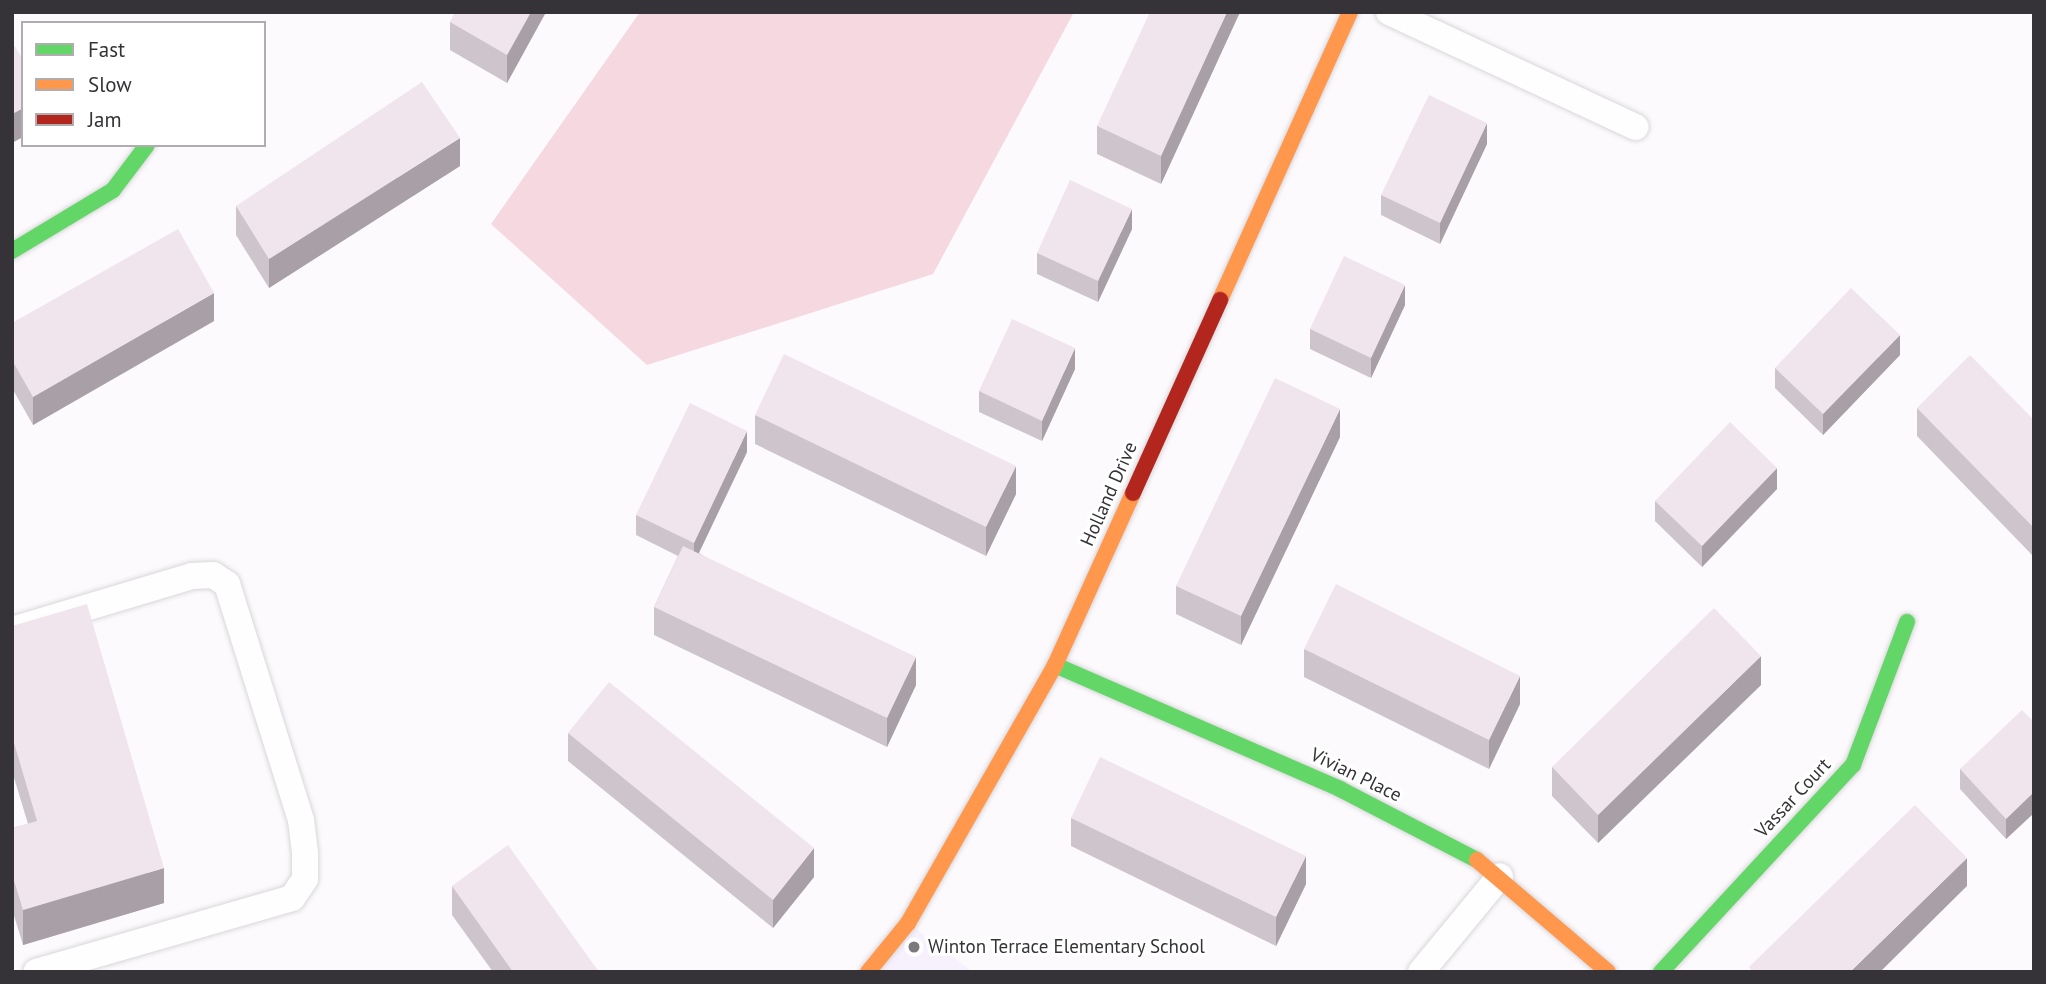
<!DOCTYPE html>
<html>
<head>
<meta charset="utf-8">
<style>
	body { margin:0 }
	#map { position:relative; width:2046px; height:984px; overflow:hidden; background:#fcfafd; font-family:"PT Sans",sans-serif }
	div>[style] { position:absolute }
	.built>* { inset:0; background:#f7f1fd }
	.green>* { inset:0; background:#f6d8e0 }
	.roads { filter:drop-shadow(0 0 2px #d9d7da) drop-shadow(0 0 2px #d9d7da) }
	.lane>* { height:26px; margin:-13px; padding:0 13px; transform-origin:13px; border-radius:13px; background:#fffeff }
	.fast>* { height:16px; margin:-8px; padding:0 8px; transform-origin:8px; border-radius:8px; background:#63d668 }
	.slow>* { height:16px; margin:-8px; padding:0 8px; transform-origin:8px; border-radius:8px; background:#ff974d }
	.jam>* { height:16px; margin:-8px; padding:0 8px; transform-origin:8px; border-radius:8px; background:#b3261e }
	.wall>* { inset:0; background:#cec4cc }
	.shaded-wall>* { inset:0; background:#a8a0a6 }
	.building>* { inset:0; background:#f0e4ed }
	.dots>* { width:19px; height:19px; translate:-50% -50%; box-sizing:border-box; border:4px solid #fff; border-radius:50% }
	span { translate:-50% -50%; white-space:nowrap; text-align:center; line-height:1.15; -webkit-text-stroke:6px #fff; paint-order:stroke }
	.street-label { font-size:19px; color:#363338 }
	.poi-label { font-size:19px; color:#363338 }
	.left { translate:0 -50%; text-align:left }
	.frame { position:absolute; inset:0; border:14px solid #363338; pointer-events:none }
	.legend { position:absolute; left:21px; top:21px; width:245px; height:126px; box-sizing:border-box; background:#fff; border:2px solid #afadaf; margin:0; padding:9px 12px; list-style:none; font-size:21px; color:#363338 }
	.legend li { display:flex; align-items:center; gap:14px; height:35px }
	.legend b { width:35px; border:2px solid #afadaf }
</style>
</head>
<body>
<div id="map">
	<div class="built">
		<div style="clip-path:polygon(908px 923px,973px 972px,868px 972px)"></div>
	</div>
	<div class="green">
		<div style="clip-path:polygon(640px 12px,1074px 12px,933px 274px,647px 365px,491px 224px)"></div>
	</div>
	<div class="roads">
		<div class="lane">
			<div style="left:1389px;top:12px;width:272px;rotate:25deg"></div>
			<div style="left:12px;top:630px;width:188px;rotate:-16.7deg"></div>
			<div style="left:192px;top:576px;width:21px;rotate:-3deg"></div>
			<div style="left:213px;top:575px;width:17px;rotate:33deg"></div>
			<div style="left:227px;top:584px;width:247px;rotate:72.6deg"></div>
			<div style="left:301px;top:820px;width:34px;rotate:83deg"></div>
			<div style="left:305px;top:854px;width:25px;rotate:90deg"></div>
			<div style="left:305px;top:879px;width:23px;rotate:124deg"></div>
			<div style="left:292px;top:898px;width:266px;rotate:163.9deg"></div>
			<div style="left:1421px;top:972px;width:124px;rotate:-50.5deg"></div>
		</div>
		<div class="fast">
			<div style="left:12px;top:251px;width:118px;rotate:-31.1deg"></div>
			<div style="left:113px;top:190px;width:56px;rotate:-52.9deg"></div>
			<div style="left:1055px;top:665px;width:311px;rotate:23.5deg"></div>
			<div style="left:1340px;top:789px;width:154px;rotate:27.4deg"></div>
			<div style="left:1661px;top:972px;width:282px;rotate:-47.2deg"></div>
			<div style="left:1853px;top:765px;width:153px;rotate:-69.3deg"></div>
		</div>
		<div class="slow">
			<div style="left:1220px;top:300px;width:316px;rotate:-65.7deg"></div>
			<div style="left:1477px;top:860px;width:172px;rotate:40.5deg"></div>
			<div style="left:868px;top:972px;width:63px;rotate:-50.8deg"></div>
			<div style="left:908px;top:923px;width:297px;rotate:-60.3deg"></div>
			<div style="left:1055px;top:665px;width:189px;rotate:-65.6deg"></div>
		</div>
		<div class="jam">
			<div style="left:1133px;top:493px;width:212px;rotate:-65.7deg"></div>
		</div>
	</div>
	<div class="wall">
		<div style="clip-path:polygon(546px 12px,507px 83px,450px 50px,450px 22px)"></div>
		<div style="clip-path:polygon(1240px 12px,1161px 184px,1097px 154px,1097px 126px)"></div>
		<div style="clip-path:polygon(1487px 144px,1440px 244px,1381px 215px,1381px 195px)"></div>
		<div style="clip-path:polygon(460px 166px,269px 288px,236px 235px,236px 206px)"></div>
		<div style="clip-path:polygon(1132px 229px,1098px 302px,1037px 274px,1037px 253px)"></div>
		<div style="clip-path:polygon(1405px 305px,1371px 378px,1310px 349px,1310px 329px)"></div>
		<div style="clip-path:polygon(214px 321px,33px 425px,12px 388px,12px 323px)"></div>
		<div style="clip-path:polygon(1900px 355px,1823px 435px,1775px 388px,1775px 368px)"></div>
		<div style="clip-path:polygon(1075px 369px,1042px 441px,979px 412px,979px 391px)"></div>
		<div style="clip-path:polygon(1917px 408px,2034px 420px,2034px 557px,1917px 436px)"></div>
		<div style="clip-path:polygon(755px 415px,1016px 494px,986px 556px,755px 444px)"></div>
		<div style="clip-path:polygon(1340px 437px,1241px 645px,1176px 614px,1176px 586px)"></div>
		<div style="clip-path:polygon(747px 452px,699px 553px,916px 685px,887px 747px,654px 635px,654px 607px,678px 556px,636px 535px,636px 515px)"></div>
		<div style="clip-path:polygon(1777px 489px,1702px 567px,1655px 521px,1655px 501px)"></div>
		<div style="clip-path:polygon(12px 626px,164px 903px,23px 945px,12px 909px,12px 828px,28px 824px,12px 771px)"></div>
		<div style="clip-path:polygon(1304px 649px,1520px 704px,1489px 769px,1304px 677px)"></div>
		<div style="clip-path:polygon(1761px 685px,1598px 843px,1552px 796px,1552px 767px)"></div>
		<div style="clip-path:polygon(2034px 722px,2034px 813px,2006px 839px,1960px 789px,1960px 769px)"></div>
		<div style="clip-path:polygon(568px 733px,814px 877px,773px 928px,568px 761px)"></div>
		<div style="clip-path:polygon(1071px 818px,1306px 884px,1276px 946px,1071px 846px)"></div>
		<div style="clip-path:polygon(452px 886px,599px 972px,493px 972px,452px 915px)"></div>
	</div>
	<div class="shaded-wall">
		<div style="clip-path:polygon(531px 12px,546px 12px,507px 83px,507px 55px)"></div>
		<div style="clip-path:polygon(1227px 12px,1240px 12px,1161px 184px,1161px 156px)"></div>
		<div style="clip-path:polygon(23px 108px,23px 137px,12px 143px,12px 114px)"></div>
		<div style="clip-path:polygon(1487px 123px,1487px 144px,1440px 244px,1440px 223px)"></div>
		<div style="clip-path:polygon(460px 138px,460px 166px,269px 288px,269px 259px)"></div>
		<div style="clip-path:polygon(1132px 209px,1132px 229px,1098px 302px,1098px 281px)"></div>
		<div style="clip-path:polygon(1405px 285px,1405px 305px,1371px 378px,1371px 358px)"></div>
		<div style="clip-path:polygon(214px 293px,214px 321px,33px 425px,33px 397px)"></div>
		<div style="clip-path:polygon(1900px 335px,1900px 355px,1823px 435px,1823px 414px)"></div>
		<div style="clip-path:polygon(1075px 348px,1075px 369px,1042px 441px,1042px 421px)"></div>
		<div style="clip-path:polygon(1340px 409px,1340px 437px,1241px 645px,1241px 616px)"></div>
		<div style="clip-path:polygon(747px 431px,747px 452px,694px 563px,694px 543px)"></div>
		<div style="clip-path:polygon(1016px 466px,1016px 494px,986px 556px,986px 527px)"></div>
		<div style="clip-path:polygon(1777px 468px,1777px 489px,1702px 567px,1702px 546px)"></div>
		<div style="clip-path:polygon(1761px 656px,1761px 685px,1598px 843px,1598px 815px)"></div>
		<div style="clip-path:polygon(916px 657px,916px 685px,887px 747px,887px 718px)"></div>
		<div style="clip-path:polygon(1520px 676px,1520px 704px,1489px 769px,1489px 740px)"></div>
		<div style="clip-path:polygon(2034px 792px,2034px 813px,2006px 839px,2006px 819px)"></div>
		<div style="clip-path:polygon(814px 848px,814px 877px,773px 928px,773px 900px)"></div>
		<div style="clip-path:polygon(1306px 856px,1306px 884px,1276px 946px,1276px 917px)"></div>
		<div style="clip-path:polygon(1967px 858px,1967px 886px,1880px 972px,1850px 972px)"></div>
		<div style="clip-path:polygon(164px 868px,164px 903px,23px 945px,23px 910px)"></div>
	</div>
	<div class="building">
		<div style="clip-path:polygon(455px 12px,531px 12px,507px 55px,450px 22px)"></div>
		<div style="clip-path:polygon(1150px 12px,1227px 12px,1161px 156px,1097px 126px)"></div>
		<div style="clip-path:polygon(12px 42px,23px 59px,23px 108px,12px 114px)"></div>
		<div style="clip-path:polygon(422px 82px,460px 138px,269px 259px,236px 206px)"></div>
		<div style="clip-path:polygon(1429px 95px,1487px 123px,1440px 223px,1381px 195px)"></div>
		<div style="clip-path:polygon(1070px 180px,1132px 209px,1098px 281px,1037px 253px)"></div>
		<div style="clip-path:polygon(178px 229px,214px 293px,33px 397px,12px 360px,12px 323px)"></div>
		<div style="clip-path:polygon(1344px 256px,1405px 285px,1371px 358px,1310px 329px)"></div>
		<div style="clip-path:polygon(1851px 288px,1900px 335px,1823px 414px,1775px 368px)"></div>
		<div style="clip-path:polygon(1012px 319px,1075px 348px,1042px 421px,979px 391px)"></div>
		<div style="clip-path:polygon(784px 354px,1016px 466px,986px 527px,755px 415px)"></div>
		<div style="clip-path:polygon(1970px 355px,2034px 420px,2034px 528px,1917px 408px)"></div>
		<div style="clip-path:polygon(1275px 378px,1340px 409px,1241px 616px,1176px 586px)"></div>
		<div style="clip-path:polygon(690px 403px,747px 431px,694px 543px,636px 515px)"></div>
		<div style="clip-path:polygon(1730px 422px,1777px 468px,1702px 546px,1655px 501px)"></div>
		<div style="clip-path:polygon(683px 546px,916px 657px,887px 718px,654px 607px)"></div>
		<div style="clip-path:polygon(1336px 584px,1520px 676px,1489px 740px,1304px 649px)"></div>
		<div style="clip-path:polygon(87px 604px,164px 868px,23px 910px,12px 874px,12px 828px,37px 821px,12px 736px,12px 626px)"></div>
		<div style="clip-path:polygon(1714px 608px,1761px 656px,1598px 815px,1552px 767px)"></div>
		<div style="clip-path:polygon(609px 682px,814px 848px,773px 900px,568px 733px)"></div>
		<div style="clip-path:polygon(2022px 710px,2034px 722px,2034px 792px,2006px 819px,1960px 769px)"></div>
		<div style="clip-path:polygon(1100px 757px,1306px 856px,1276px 917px,1071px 818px)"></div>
		<div style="clip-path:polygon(1915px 805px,1967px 858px,1850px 972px,1753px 972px,1749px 967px)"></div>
		<div style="clip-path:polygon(508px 845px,599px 972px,513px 972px,452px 886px)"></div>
	</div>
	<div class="dots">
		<div style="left:914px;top:947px;background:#7b797d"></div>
	</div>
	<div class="street-label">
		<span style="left:1109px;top:494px;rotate:-66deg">Holland Drive</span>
		<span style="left:1356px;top:775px;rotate:26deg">Vivian Place</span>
		<span style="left:1793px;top:798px;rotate:-47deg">Vassar Court</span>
	</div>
	<div class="poi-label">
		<span class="left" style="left:928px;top:947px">Winton Terrace Elementary School</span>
	</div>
	<div class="frame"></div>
	<ul class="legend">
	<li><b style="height:9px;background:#63d668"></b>Fast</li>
	<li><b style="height:9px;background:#ff974d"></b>Slow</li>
	<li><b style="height:9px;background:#b3261e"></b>Jam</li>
	</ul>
</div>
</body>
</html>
